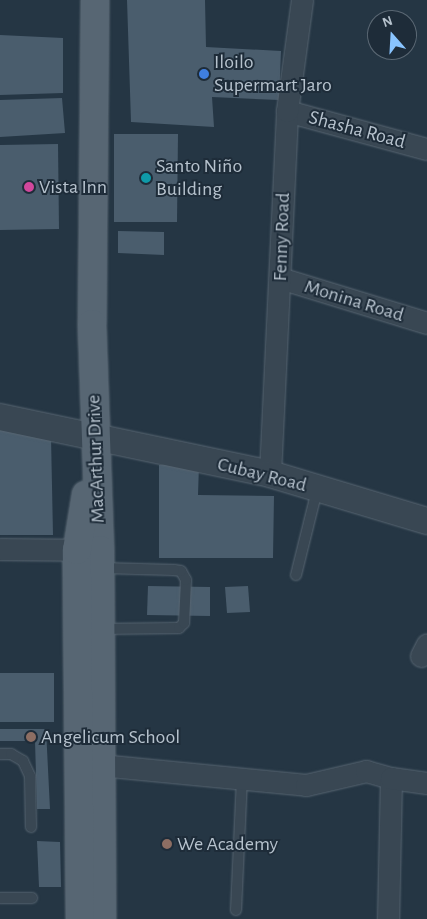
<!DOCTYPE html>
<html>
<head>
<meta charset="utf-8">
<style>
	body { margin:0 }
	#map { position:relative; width:427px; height:919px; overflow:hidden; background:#253644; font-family:"Alegreya Sans",sans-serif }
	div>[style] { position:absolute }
	.building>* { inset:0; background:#4a5d6d }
	.roads { filter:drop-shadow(0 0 1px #576571) drop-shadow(0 0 1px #576571) }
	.service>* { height:10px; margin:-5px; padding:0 5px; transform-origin:5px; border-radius:5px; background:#394753 }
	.minor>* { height:21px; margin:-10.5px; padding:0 10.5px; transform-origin:10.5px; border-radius:10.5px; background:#394753 }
	.tertiary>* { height:26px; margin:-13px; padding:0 13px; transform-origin:13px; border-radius:13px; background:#394753 }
	.primary>* { height:28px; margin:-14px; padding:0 14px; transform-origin:14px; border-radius:14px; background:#576673 }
	.dots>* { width:14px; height:14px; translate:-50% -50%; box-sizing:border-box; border:2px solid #1e2c39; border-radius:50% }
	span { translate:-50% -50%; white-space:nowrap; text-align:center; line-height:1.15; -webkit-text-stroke:4px #1e2c39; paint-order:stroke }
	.poi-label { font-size:20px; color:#b6c2cd }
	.left { translate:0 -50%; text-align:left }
	.street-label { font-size:20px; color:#b6c2cd }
	.north { position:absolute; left:367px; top:10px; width:50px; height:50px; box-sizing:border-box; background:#1e2c39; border:1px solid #5b6874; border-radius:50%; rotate:341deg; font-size:14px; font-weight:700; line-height:20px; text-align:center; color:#b6c2cd }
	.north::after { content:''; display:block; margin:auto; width:18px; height:22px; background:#89c4ff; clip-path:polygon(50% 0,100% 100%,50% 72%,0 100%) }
</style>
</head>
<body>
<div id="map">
	<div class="building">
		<div style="clip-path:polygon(127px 0,205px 0,206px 47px,281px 51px,279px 100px,212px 97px,214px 127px,131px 122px)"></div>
		<div style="clip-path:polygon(0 35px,63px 38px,63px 93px,0 95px)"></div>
		<div style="clip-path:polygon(62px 98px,65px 133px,0 137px,0 100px)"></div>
		<div style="clip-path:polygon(114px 134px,178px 134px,177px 222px,114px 222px)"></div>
		<div style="clip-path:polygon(58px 144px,59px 229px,0 230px,0 145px)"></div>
		<div style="clip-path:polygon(118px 231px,164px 232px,164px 255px,118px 253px)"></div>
		<div style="clip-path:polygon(0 426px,51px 437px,53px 535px,0 535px)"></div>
		<div style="clip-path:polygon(159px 465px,199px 465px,198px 495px,274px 496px,273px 558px,159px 558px)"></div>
		<div style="clip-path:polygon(148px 586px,210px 587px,210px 616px,147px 615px)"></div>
		<div style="clip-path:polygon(248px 586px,250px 612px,227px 613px,225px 587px)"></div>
		<div style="clip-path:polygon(0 673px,54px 673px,54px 722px,0 722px)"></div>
		<div style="clip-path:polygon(0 729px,46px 729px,50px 809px,37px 809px,35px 741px,0 741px)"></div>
		<div style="clip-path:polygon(37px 841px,60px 842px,61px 887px,39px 887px)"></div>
	</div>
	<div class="roads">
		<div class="service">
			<div style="left:296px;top:575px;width:88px;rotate:-76.1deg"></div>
			<div style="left:101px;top:629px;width:78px;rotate:-0.7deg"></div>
			<div style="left:179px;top:628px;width:7px;rotate:-45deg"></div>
			<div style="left:184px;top:623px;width:43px;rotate:-87.3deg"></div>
			<div style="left:186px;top:580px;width:10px;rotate:-119deg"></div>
			<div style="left:181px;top:571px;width:7px;rotate:-172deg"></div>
			<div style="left:174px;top:570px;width:72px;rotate:-178.4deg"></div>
			<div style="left:0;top:754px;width:11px"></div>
			<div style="left:11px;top:754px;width:14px;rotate:30deg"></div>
			<div style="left:23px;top:761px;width:17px;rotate:65deg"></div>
			<div style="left:30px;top:776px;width:51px;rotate:88.9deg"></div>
			<div style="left:0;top:898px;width:32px"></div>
			<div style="left:236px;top:910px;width:130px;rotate:-87.4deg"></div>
		</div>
		<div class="minor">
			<div style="left:287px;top:111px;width:145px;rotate:15.2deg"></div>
			<div style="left:280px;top:278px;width:154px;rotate:17deg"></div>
			<div style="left:270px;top:474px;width:363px;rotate:-87.3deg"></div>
			<div style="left:287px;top:111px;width:112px;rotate:-82.3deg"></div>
			<div style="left:0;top:549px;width:92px;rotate:0.6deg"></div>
			<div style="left:421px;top:656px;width:13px;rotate:-63deg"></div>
			<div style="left:100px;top:765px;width:207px;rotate:5.5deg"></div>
			<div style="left:306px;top:785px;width:62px;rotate:-13.1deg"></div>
			<div style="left:366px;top:771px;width:26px;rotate:16deg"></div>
			<div style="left:391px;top:778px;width:141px;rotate:91.2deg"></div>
			<div style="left:391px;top:778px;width:36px;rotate:8deg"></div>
		</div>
		<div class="tertiary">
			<div style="left:0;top:417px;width:276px;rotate:11.9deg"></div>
			<div style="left:270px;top:474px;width:164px;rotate:16.7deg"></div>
		</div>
		<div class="primary">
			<div style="left:95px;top:0;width:324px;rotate:90.5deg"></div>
			<div style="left:92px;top:324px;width:226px;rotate:88deg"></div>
			<div style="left:100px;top:550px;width:369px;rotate:89.7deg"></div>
			<div style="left:80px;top:919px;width:369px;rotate:-90.5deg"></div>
			<div style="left:77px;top:550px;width:56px;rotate:-80.7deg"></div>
		</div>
	</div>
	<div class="dots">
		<div style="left:204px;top:74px;background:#3f7fe0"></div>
		<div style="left:146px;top:178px;background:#0f9aa8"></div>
		<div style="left:29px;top:187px;background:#d1479c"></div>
		<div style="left:31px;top:737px;background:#8d6e63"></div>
		<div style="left:167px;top:844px;background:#8d6e63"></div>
	</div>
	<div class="poi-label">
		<span class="left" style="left:214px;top:74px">Iloilo<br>Supermart Jaro</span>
		<span class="left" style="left:156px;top:178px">Santo Niño<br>Building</span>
		<span class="left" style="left:39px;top:187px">Vista Inn</span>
		<span class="left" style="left:41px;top:737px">Angelicum School</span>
		<span class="left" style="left:177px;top:844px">We Academy</span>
	</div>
	<div class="street-label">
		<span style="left:357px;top:130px;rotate:15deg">Shasha Road</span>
		<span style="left:282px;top:237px;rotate:-88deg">Fenny Road</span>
		<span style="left:354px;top:301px;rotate:17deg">Monina Road</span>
		<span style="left:96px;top:459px;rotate:-92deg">MacArthur Drive</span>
		<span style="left:262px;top:475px;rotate:14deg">Cubay Road</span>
	</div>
	<div class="north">N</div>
</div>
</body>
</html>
